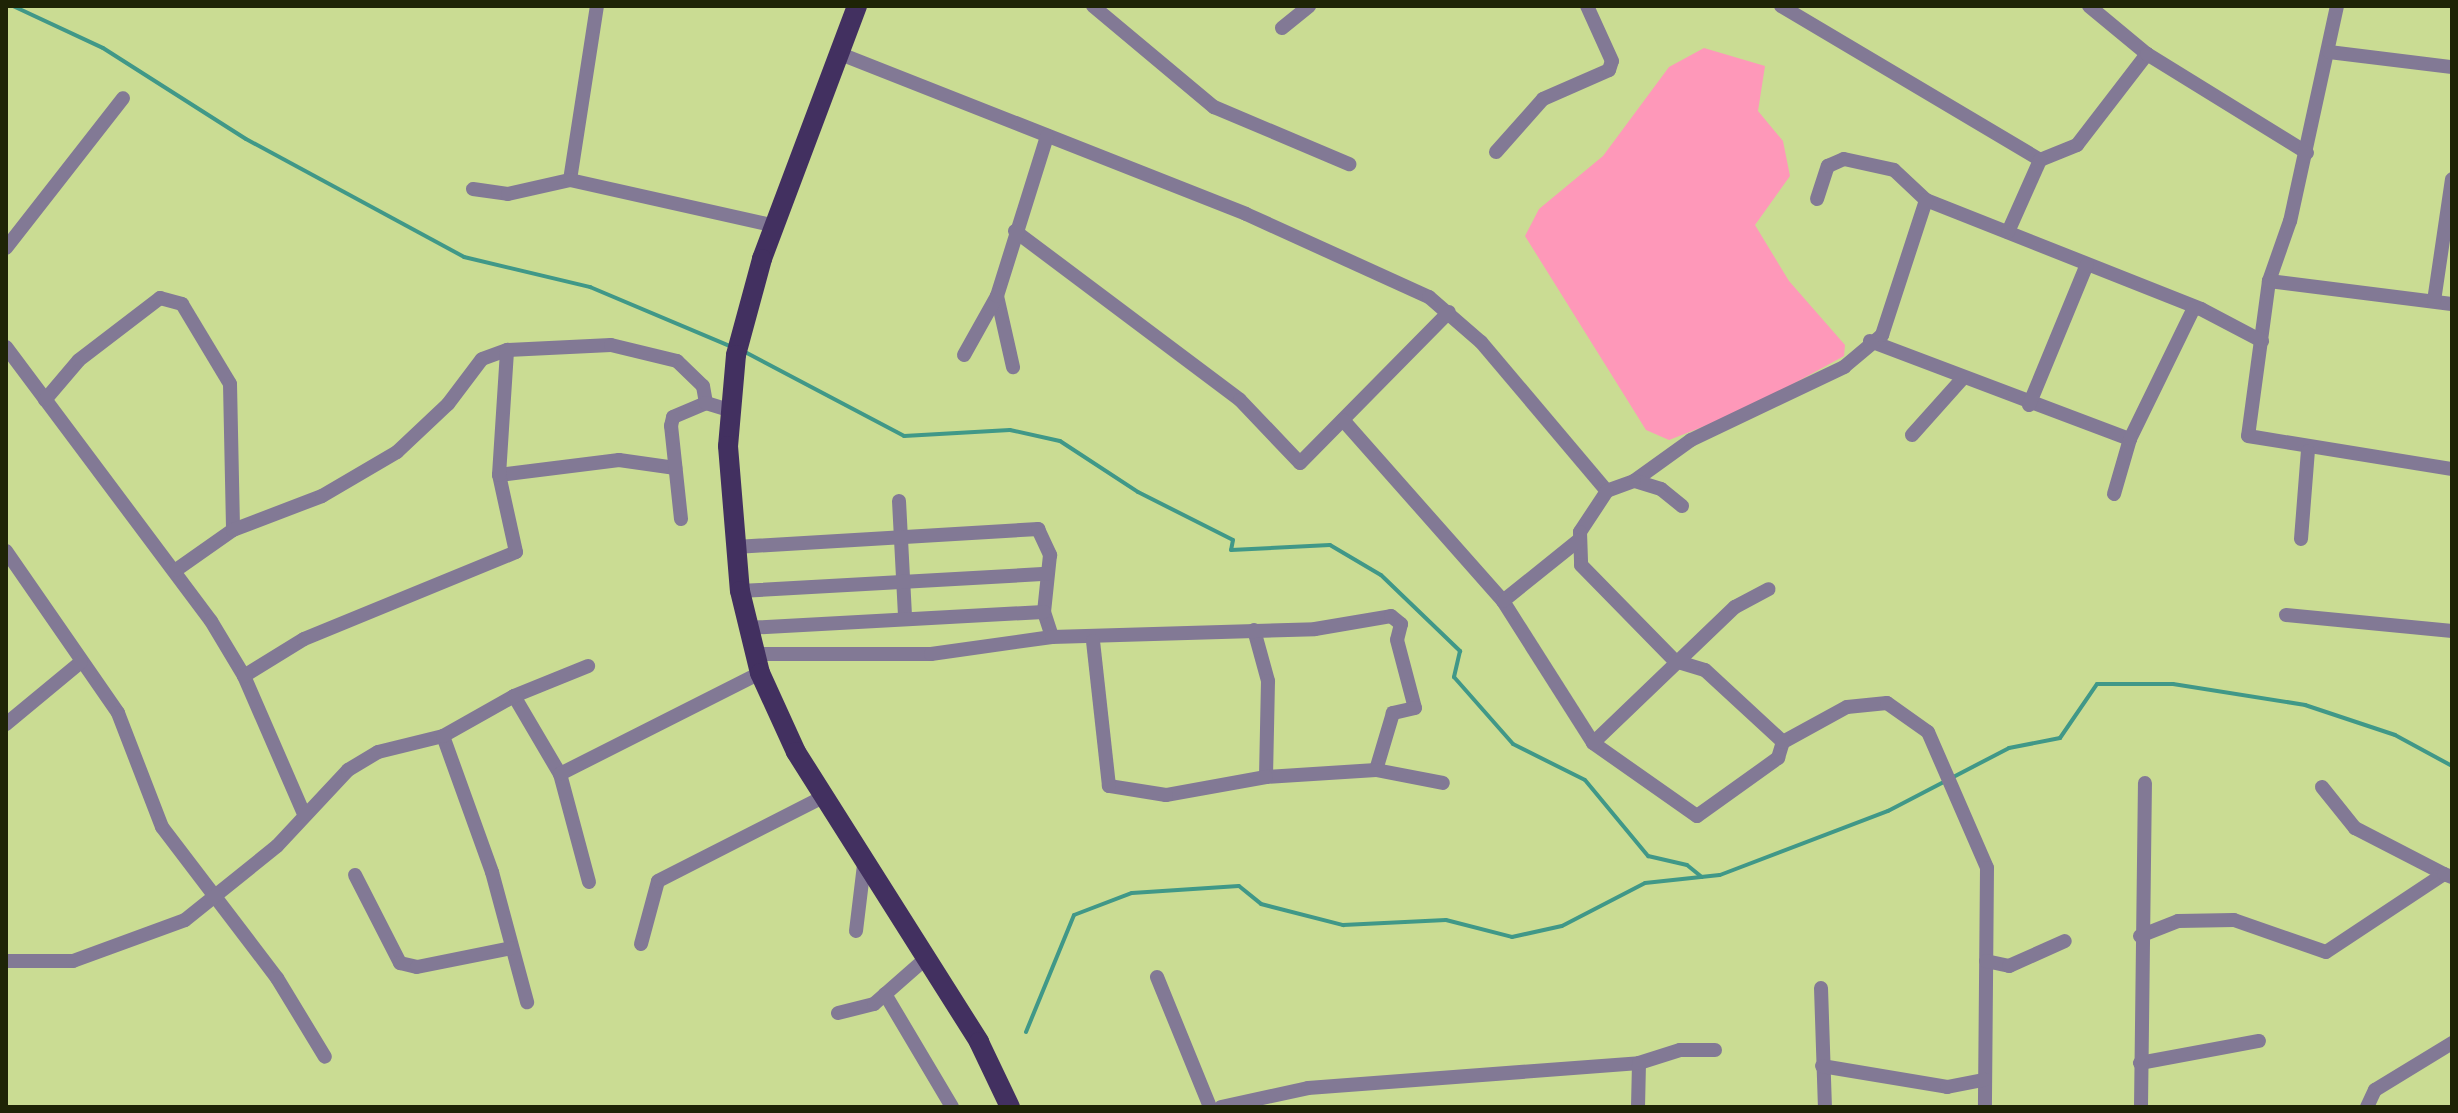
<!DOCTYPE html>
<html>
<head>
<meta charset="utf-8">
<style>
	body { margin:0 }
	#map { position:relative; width:2458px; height:1113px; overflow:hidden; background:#cadc93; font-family:"Source Sans 3",sans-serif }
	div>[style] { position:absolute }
	.green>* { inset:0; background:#fe98b9 }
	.stream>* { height:4px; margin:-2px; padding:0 2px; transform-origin:2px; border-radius:2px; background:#409888 }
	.street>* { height:14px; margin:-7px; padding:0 7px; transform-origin:7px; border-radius:7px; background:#827995 }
	.primary>* { height:20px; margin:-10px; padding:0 10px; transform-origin:10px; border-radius:10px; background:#423060 }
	span { translate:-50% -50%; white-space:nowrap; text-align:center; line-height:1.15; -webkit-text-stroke:6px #d7e9a0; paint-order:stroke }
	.frame { position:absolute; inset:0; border:8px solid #1e2406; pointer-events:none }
</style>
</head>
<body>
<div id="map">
	<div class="green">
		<div style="clip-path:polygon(1704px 48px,1765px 66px,1758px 111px,1783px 141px,1790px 176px,1755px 225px,1789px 281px,1845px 345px,1844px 356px,1746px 410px,1669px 440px,1646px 430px,1525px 236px,1539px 209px,1603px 156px,1669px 67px)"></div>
	</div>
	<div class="stream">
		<div style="left:13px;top:6px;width:99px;rotate:25deg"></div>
		<div style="left:103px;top:48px;width:169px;rotate:32.5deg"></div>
		<div style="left:246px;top:139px;width:248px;rotate:28.4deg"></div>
		<div style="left:464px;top:257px;width:130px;rotate:13.4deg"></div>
		<div style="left:590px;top:287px;width:152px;rotate:22.9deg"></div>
		<div style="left:745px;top:352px;width:180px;rotate:27.8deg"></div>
		<div style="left:904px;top:436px;width:106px;rotate:-3.2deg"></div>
		<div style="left:1010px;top:430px;width:51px;rotate:12.4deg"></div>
		<div style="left:1060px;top:441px;width:93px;rotate:33.2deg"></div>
		<div style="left:1138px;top:492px;width:106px;rotate:26.8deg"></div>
		<div style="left:1233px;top:540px;width:10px;rotate:101deg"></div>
		<div style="left:1231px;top:550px;width:99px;rotate:-2.9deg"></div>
		<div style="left:1330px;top:545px;width:59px;rotate:30.5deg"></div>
		<div style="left:1381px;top:575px;width:110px;rotate:43.9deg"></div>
		<div style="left:1460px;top:651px;width:27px;rotate:103deg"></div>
		<div style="left:1454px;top:677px;width:89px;rotate:48.6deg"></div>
		<div style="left:1513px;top:744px;width:80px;rotate:26.6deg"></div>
		<div style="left:1585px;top:780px;width:99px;rotate:50.3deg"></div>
		<div style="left:1648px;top:856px;width:40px;rotate:13deg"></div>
		<div style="left:1687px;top:865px;width:19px;rotate:39deg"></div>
		<div style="left:1026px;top:1032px;width:126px;rotate:-67.7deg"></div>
		<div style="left:1074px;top:915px;width:62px;rotate:-20.8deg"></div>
		<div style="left:1132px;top:893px;width:107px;rotate:-3.7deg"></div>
		<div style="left:1239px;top:886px;width:28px;rotate:39deg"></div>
		<div style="left:1261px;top:904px;width:85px;rotate:14.4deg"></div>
		<div style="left:1343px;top:925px;width:103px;rotate:-2.8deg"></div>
		<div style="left:1446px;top:920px;width:68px;rotate:14.4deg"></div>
		<div style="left:1512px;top:937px;width:51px;rotate:-12.4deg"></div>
		<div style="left:1562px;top:926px;width:93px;rotate:-27.4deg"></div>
		<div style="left:1645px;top:883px;width:75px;rotate:-6.1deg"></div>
		<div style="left:1720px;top:875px;width:180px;rotate:-20.9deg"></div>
		<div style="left:1888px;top:811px;width:136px;rotate:-27.5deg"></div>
		<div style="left:2009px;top:748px;width:52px;rotate:-11.1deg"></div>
		<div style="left:2060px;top:738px;width:65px;rotate:-55.6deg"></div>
		<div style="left:2097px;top:684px;width:76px"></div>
		<div style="left:2173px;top:684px;width:134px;rotate:9deg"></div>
		<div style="left:2305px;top:705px;width:95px;rotate:18.4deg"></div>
		<div style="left:2395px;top:735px;width:65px;rotate:28.5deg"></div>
	</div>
	<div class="street">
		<div style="left:1093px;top:6px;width:158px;rotate:39.9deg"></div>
		<div style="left:1214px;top:107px;width:147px;rotate:22.9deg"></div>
		<div style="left:1781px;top:6px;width:301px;rotate:30.7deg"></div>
		<div style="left:2040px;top:160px;width:40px;rotate:-22deg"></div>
		<div style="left:2077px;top:145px;width:115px;rotate:-52.4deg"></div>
		<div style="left:2089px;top:6px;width:75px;rotate:39.6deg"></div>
		<div style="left:2147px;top:54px;width:188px;rotate:31.7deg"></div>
		<div style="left:2337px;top:6px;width:220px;rotate:102.3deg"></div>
		<div style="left:2290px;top:221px;width:64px;rotate:109.3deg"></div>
		<div style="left:2269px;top:281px;width:156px;rotate:97.7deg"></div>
		<div style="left:2248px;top:436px;width:207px;rotate:9.2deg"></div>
		<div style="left:1282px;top:28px;width:35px;rotate:-39deg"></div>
		<div style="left:2329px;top:52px;width:124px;rotate:7deg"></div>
		<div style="left:843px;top:55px;width:433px;rotate:21.5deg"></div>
		<div style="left:1246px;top:214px;width:201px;rotate:24.4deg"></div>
		<div style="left:1429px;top:297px;width:69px;rotate:40.9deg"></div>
		<div style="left:1481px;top:342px;width:195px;rotate:49.8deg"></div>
		<div style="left:1496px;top:152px;width:71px;rotate:-48.4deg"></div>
		<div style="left:1543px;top:99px;width:72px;rotate:-23.7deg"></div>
		<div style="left:1609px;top:70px;width:9px;rotate:-72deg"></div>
		<div style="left:1612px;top:61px;width:60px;rotate:-114.4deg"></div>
		<div style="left:570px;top:180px;width:176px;rotate:-81.2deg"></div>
		<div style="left:473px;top:189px;width:35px;rotate:8deg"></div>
		<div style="left:508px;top:194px;width:64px;rotate:-12.7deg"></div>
		<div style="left:570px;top:180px;width:211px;rotate:12.6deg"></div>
		<div style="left:1817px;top:199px;width:35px;rotate:-72deg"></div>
		<div style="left:1828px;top:166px;width:17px;rotate:-24deg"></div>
		<div style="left:1844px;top:159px;width:51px;rotate:12.4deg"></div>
		<div style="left:1894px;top:170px;width:44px;rotate:43.2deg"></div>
		<div style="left:1926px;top:200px;width:296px;rotate:21.6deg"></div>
		<div style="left:2201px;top:309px;width:69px;rotate:27.7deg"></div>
		<div style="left:1015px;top:231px;width:281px;rotate:36.9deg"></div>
		<div style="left:1240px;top:400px;width:87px;rotate:46.4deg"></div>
		<div style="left:1300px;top:463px;width:212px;rotate:-45.4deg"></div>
		<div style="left:2008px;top:232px;width:79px;rotate:-66deg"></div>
		<div style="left:6px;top:248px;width:190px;rotate:-52deg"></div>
		<div style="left:2269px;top:281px;width:184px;rotate:7.2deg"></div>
		<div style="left:997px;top:296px;width:73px;rotate:77.3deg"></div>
		<div style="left:2434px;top:301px;width:123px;rotate:-81.6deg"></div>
		<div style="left:1870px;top:341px;width:278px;rotate:20.7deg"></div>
		<div style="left:6px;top:347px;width:342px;rotate:53.2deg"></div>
		<div style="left:211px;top:621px;width:64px;rotate:59deg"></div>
		<div style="left:244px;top:676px;width:148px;rotate:66.5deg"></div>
		<div style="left:964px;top:355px;width:68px;rotate:-60.8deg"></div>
		<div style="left:997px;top:296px;width:168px;rotate:-72.6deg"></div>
		<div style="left:45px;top:400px;width:52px;rotate:-49.6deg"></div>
		<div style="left:79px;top:360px;width:102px;rotate:-37.4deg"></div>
		<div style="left:160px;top:298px;width:23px;rotate:15deg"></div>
		<div style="left:182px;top:304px;width:93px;rotate:59deg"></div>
		<div style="left:230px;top:384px;width:146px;rotate:88.8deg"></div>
		<div style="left:2029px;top:405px;width:152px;rotate:-67.6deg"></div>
		<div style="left:1343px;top:420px;width:242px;rotate:48.5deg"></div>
		<div style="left:1503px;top:601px;width:168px;rotate:57.6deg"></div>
		<div style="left:1593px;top:743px;width:127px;rotate:35.1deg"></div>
		<div style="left:1697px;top:816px;width:100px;rotate:-35.6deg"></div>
		<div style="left:1778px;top:758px;width:17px;rotate:-73deg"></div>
		<div style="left:1783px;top:742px;width:73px;rotate:-28.7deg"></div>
		<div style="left:1847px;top:707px;width:40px;rotate:-5.7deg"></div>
		<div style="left:1887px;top:703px;width:50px;rotate:35.3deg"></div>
		<div style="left:1928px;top:732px;width:148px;rotate:66.5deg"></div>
		<div style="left:1987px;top:868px;width:239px;rotate:90.5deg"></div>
		<div style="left:1912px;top:435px;width:76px;rotate:-48.2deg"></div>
		<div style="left:499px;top:475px;width:121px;rotate:-7.1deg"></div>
		<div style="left:619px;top:460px;width:57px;rotate:8.1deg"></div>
		<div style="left:1634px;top:481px;width:70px;rotate:-35.7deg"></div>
		<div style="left:1691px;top:440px;width:170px;rotate:-25.5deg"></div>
		<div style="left:1844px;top:367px;width:50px;rotate:-40.1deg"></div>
		<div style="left:1882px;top:335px;width:142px;rotate:-71.9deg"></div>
		<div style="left:2114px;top:494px;width:57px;rotate:-73.8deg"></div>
		<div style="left:2130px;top:439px;width:146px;rotate:-64deg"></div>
		<div style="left:899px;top:501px;width:116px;rotate:87deg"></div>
		<div style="left:1682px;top:506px;width:27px;rotate:-141deg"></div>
		<div style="left:1661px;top:489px;width:28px;rotate:-163deg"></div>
		<div style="left:1634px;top:481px;width:29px;rotate:160deg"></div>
		<div style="left:1607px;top:491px;width:49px;rotate:123.4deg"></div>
		<div style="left:1580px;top:532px;width:33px;rotate:88deg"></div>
		<div style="left:1581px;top:565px;width:134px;rotate:45.6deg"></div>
		<div style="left:1675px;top:661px;width:31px;rotate:17deg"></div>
		<div style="left:1705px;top:670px;width:106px;rotate:42.7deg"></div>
		<div style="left:681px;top:519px;width:94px;rotate:-96.1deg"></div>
		<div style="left:671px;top:426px;width:9px;rotate:-77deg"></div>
		<div style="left:673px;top:417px;width:36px;rotate:-23deg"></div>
		<div style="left:2301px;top:539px;width:88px;rotate:-85.5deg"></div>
		<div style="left:735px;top:547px;width:304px;rotate:-3.4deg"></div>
		<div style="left:1038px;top:529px;width:29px;rotate:65deg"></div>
		<div style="left:1050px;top:555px;width:57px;rotate:96deg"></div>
		<div style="left:1044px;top:612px;width:26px;rotate:72deg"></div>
		<div style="left:6px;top:551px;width:197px;rotate:55.3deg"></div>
		<div style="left:118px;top:713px;width:122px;rotate:68.9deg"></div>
		<div style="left:162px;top:827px;width:190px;rotate:52.7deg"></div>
		<div style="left:277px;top:978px;width:92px;rotate:58.7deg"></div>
		<div style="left:176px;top:570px;width:70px;rotate:-35.1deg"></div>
		<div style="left:233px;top:530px;width:95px;rotate:-20.9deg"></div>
		<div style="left:322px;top:496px;width:87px;rotate:-30.4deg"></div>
		<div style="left:397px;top:452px;width:70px;rotate:-43.3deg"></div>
		<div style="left:448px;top:404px;width:56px;rotate:-52.9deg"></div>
		<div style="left:482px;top:359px;width:27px;rotate:-20deg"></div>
		<div style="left:507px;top:350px;width:104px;rotate:-2.8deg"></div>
		<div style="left:611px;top:345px;width:68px;rotate:13.6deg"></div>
		<div style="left:677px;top:361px;width:36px;rotate:44deg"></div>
		<div style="left:703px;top:386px;width:17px;rotate:80deg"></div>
		<div style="left:706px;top:403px;width:24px;rotate:17deg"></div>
		<div style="left:740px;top:591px;width:307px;rotate:-3.2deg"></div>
		<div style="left:1503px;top:601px;width:97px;rotate:-38.8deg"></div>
		<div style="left:2286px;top:615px;width:167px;rotate:5.5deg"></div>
		<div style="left:747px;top:628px;width:297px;rotate:-3.1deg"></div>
		<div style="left:1254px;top:630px;width:53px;rotate:74.6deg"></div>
		<div style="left:1268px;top:681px;width:96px;rotate:91.2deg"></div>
		<div style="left:755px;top:654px;width:176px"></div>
		<div style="left:931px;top:654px;width:122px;rotate:-8deg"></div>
		<div style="left:1052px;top:637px;width:263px;rotate:-1.7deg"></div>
		<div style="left:1315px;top:629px;width:77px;rotate:-9.7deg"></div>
		<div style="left:1391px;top:616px;width:13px;rotate:39deg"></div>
		<div style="left:1401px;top:624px;width:16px;rotate:104deg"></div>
		<div style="left:1397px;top:640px;width:70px;rotate:75.2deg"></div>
		<div style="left:1415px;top:708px;width:23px;rotate:167deg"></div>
		<div style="left:1393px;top:713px;width:59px;rotate:106.6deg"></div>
		<div style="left:1376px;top:770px;width:110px;rotate:176.4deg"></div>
		<div style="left:1266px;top:777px;width:102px;rotate:169.8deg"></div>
		<div style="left:1166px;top:795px;width:58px;rotate:-171deg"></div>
		<div style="left:1109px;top:786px;width:146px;rotate:-96.3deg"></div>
		<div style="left:244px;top:676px;width:70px;rotate:-31.7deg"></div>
		<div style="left:304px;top:639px;width:229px;rotate:-22.3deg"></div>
		<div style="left:516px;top:552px;width:79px;rotate:-102.4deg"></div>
		<div style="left:499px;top:475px;width:125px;rotate:-86.3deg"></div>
		<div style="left:514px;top:696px;width:91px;rotate:59.5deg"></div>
		<div style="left:6px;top:724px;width:97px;rotate:-39.6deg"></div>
		<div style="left:443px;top:736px;width:145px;rotate:70.2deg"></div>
		<div style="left:492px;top:872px;width:135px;rotate:74.9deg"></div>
		<div style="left:1593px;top:743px;width:197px;rotate:-43.8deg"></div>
		<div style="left:1735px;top:607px;width:38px;rotate:-28deg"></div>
		<div style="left:1376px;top:770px;width:68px;rotate:11deg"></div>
		<div style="left:2322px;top:787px;width:53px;rotate:51.2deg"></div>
		<div style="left:2355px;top:828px;width:100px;rotate:27.3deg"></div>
		<div style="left:355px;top:875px;width:99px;rotate:62.9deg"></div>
		<div style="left:400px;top:963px;width:17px;rotate:13deg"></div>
		<div style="left:417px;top:967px;width:96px;rotate:-11.4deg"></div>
		<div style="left:589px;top:882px;width:112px;rotate:-105deg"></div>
		<div style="left:560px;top:774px;width:224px;rotate:-26.8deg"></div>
		<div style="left:856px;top:931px;width:66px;rotate:-83.1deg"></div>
		<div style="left:2140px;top:936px;width:41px;rotate:-21.5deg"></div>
		<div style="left:2178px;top:921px;width:56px;rotate:-1deg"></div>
		<div style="left:2234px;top:920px;width:97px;rotate:19.2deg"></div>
		<div style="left:2326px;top:952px;width:141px;rotate:-33.5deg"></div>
		<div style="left:2444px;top:874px;width:9px;rotate:21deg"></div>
		<div style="left:641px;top:944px;width:65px;rotate:-74.9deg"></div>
		<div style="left:658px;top:881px;width:183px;rotate:-27deg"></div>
		<div style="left:6px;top:961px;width:67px"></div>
		<div style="left:73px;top:961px;width:119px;rotate:-20.1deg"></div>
		<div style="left:185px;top:920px;width:118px;rotate:-38.8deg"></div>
		<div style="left:277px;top:846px;width:104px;rotate:-46.9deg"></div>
		<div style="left:348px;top:770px;width:35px;rotate:-31deg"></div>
		<div style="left:378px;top:752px;width:67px;rotate:-13.8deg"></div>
		<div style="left:443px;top:736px;width:81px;rotate:-29.4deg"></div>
		<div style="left:514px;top:696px;width:80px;rotate:-22.1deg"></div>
		<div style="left:1986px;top:961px;width:24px;rotate:12deg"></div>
		<div style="left:2009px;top:966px;width:61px;rotate:-24.1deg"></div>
		<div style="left:1157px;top:977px;width:140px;rotate:67.8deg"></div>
		<div style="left:1821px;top:988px;width:119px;rotate:88.1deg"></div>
		<div style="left:885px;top:994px;width:131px;rotate:59.3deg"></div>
		<div style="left:838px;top:1013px;width:37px;rotate:-14deg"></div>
		<div style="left:874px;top:1004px;width:67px;rotate:-41.3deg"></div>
		<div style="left:2140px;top:1063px;width:121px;rotate:-10.5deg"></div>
		<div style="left:1822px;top:1066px;width:127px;rotate:9.5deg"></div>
		<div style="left:1947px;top:1087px;width:38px;rotate:-11deg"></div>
		<div style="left:1221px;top:1107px;width:89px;rotate:-12.3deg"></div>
		<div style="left:1308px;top:1088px;width:332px;rotate:-4.3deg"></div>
		<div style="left:1638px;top:1107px;width:44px;rotate:-88.7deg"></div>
		<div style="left:1639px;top:1063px;width:43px;rotate:-17.6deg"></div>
		<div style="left:1680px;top:1050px;width:35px"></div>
		<div style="left:2141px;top:1107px;width:324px;rotate:-89.3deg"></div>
		<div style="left:2367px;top:1107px;width:19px;rotate:-65deg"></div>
		<div style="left:2375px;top:1090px;width:90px;rotate:-31.4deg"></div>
	</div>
	<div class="primary">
		<div style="left:857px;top:6px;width:270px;rotate:110.6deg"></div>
		<div style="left:762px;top:259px;width:99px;rotate:105.2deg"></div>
		<div style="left:736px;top:355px;width:91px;rotate:95deg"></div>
		<div style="left:728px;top:446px;width:145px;rotate:85.3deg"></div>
		<div style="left:740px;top:591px;width:84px;rotate:76.3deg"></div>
		<div style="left:760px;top:673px;width:87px;rotate:65.5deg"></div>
		<div style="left:796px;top:752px;width:343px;rotate:57.7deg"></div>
		<div style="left:979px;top:1042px;width:72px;rotate:64.5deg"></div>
	</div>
	<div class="frame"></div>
</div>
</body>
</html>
